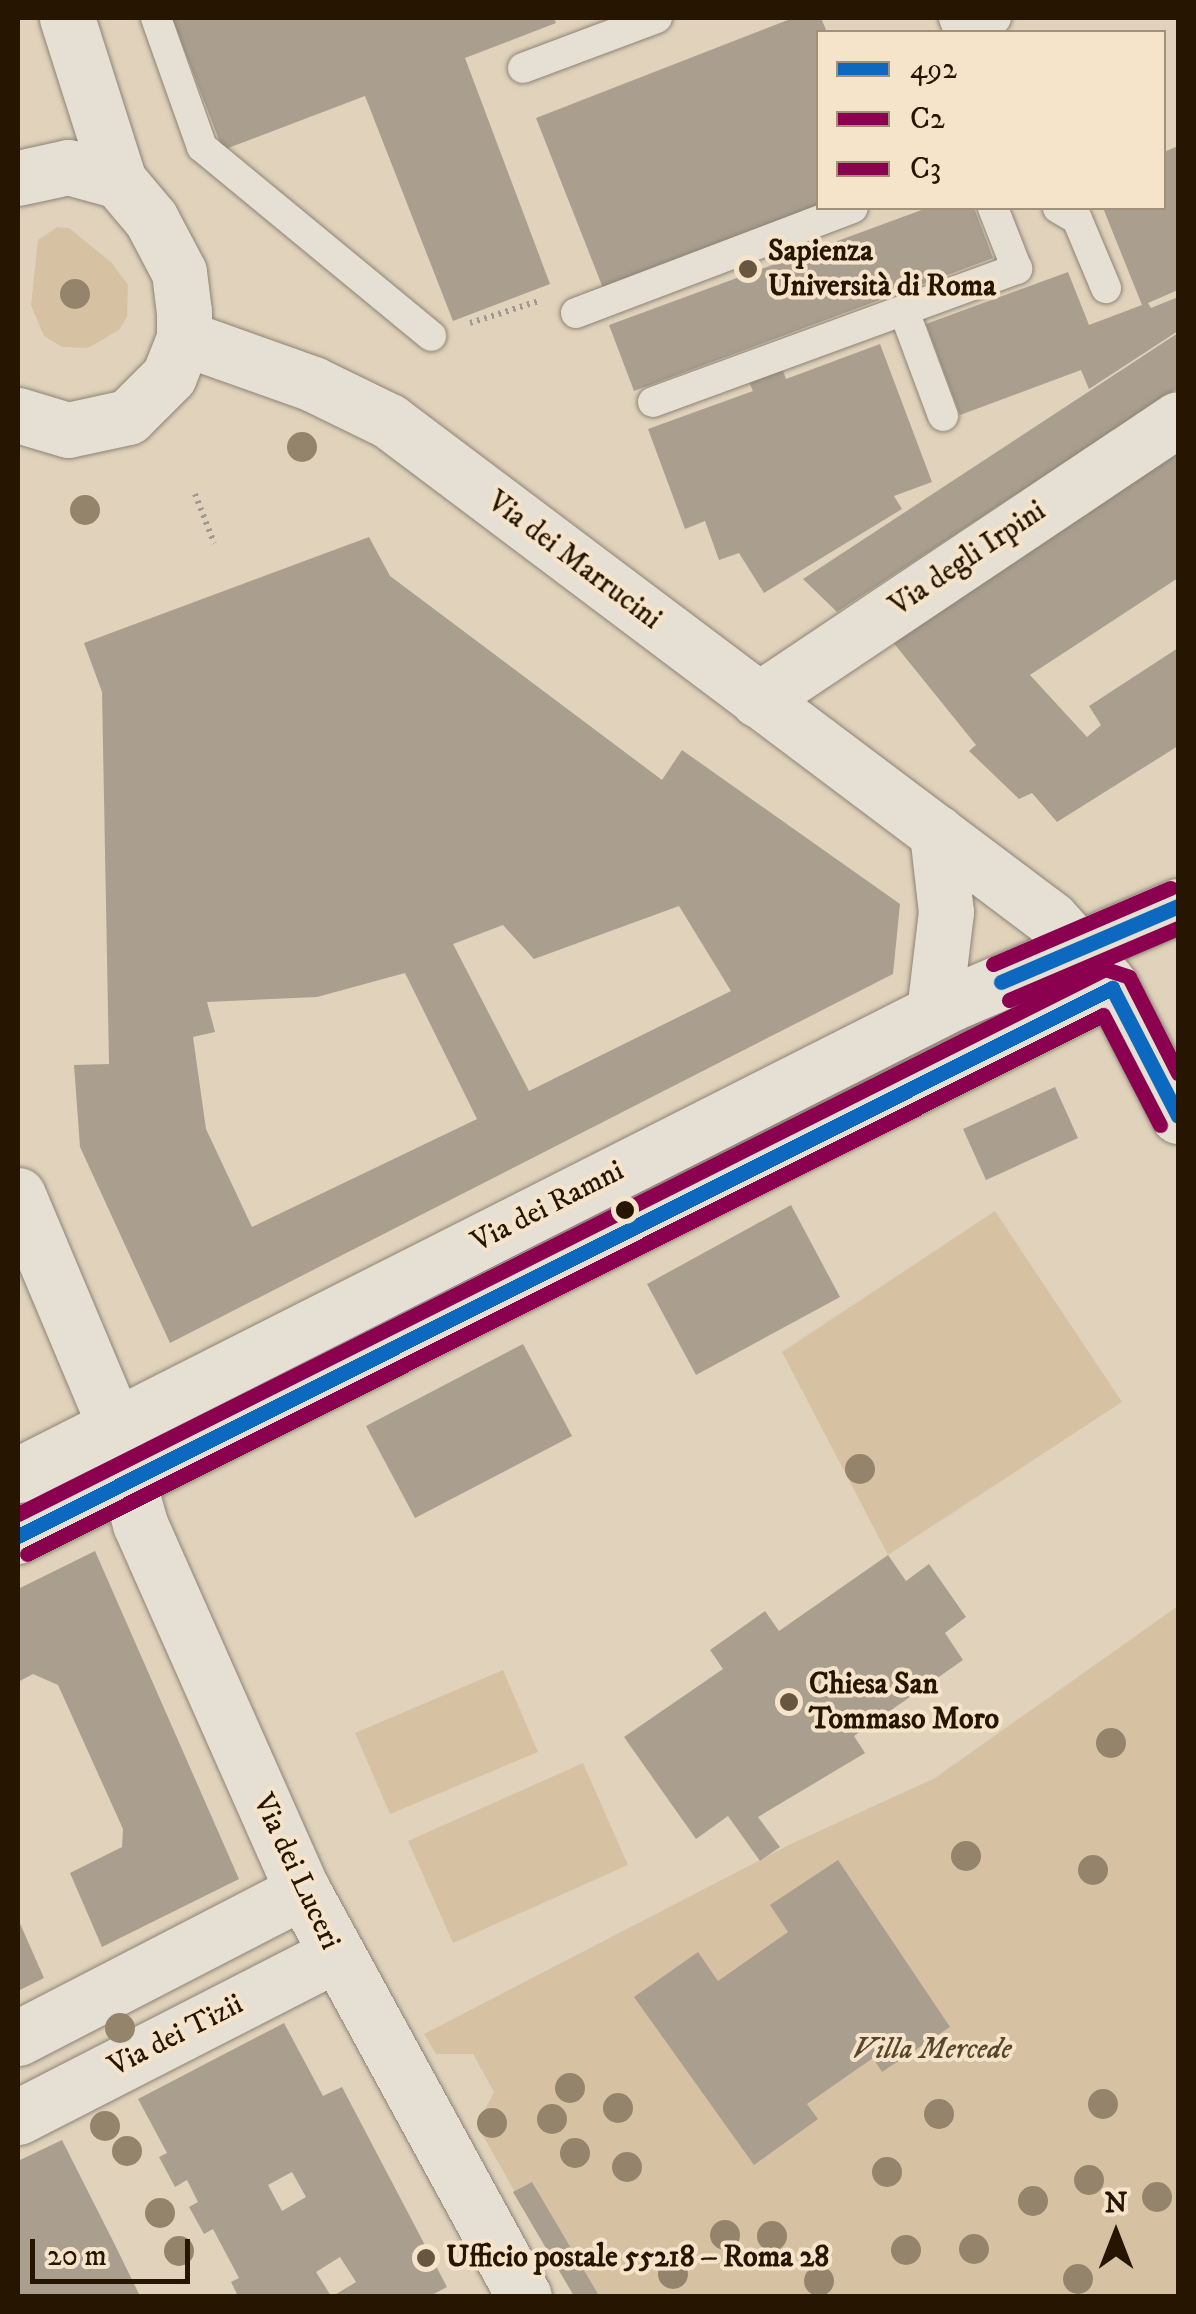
<!DOCTYPE html>
<html>
<head>
<meta charset="utf-8">
<style>
	body { margin:0 }
	#map { position:relative; width:1196px; height:2314px; overflow:hidden; background:#e0d2bb; font-family:"IM FELL DW Pica",serif }
	div>[style] { position:absolute }
	.green>* { inset:0; background:#d6c2a3 }
	.building>* { inset:0; background:#aa9f8f }
	.path>* { height:6px; margin-top:-3px; transform-origin:0; background:repeating-linear-gradient(90deg,#a0998e 0 2.5px,transparent 0 7.5px) }
	.roads { filter:drop-shadow(0 0 2px #8d8374) drop-shadow(0 0 2px #8d8374) }
	.service>* { height:30px; margin:-15px; padding:0 15px; transform-origin:15px; border-radius:15px; background:#e6dfd3 }
	.minor>* { height:55px; margin:-27.5px; padding:0 27.5px; transform-origin:27.5px; border-radius:27.5px; background:#e6dfd3 }
	.tertiary>* { height:55px; margin:-27.5px; padding:0 27.5px; transform-origin:27.5px; border-radius:27.5px; background:#e6dfd3 }
	.secondary>* { height:55px; margin:-27.5px; padding:0 27.5px; transform-origin:27.5px; border-radius:27.5px; background:#e6dfd3 }
	.bus-1>* { height:15px; margin:-7.5px; padding:0 7.5px; transform-origin:7.5px; border-radius:7.5px; background:#0c69bf }
	.bus-2>* { height:15px; margin:-7.5px; padding:0 7.5px; transform-origin:7.5px; border-radius:7.5px; background:#8b004f }
	.bus-3>* { height:15px; margin:-7.5px; padding:0 7.5px; transform-origin:7.5px; border-radius:7.5px; background:#8b004f }
	.trees>* { width:30px; height:30px; margin:-15px; border-radius:50%; background:#95846c }
	.dots>* { width:28px; height:28px; translate:-50% -50%; box-sizing:border-box; border:5px solid #f5e4c9; border-radius:50% }
	span { translate:-50% -50%; white-space:nowrap; text-align:center; line-height:1.15; -webkit-text-stroke:8px #f5e4c9; paint-order:stroke }
	.poi-label { font-size:30px; color:#261500; font-weight:700 }
	.left { translate:0 -50%; text-align:left }
	.street-label { font-size:30px; color:#261500 }
	.park-label { font-size:30px; color:#58452b; font-style:italic }
	.frame { position:absolute; inset:0; border:20px solid #261500; pointer-events:none }
	.legend { position:absolute; left:816px; top:30px; width:350px; height:180px; box-sizing:border-box; background:#f5e4c9; border:2px solid #a29179; margin:0; padding:12px 18px; list-style:none; font-size:30px; color:#261500 }
	.legend li { display:flex; align-items:center; gap:20px; height:50px }
	.legend b { width:50px; border:2px solid #a29179 }
	.north { position:absolute; left:1066px; top:2184px; width:100px; height:100px; -webkit-text-stroke:8px #f5e4c9; paint-order:stroke; rotate:0deg; font-size:28px; font-weight:700; line-height:40px; text-align:center; color:#261500 }
	.north::after { content:''; display:block; margin:auto; width:35px; height:45px; background:#261500; clip-path:polygon(50% 0,100% 100%,50% 72%,0 100%) }
	.scale { position:absolute; left:30px; top:2239px; width:160px; height:45px; box-sizing:border-box; border:5px solid #261500; border-top:0; padding-left:12px; font-size:30px; line-height:35px; white-space:nowrap; color:#261500; -webkit-text-stroke:8px #f5e4c9; paint-order:stroke }
</style>
</head>
<body>
<div id="map">
	<div class="green">
		<div style="clip-path:polygon(57px 227px,69px 228px,112px 263px,128px 285px,127px 317px,119px 330px,88px 348px,62px 347px,44px 336px,31px 305px,38px 240px)"></div>
		<div style="clip-path:polygon(995px 1211px,1122px 1402px,888px 1555px,782px 1352px)"></div>
		<div style="clip-path:polygon(1178px 1606px,1178px 2296px,574px 2296px,477px 2125px,494px 2092px,473px 2054px,436px 2054px,424px 2034px,791px 1844px,935px 1778px)"></div>
		<div style="clip-path:polygon(503px 1670px,538px 1752px,390px 1814px,355px 1733px)"></div>
		<div style="clip-path:polygon(583px 1763px,628px 1865px,453px 1943px,408px 1841px)"></div>
	</div>
	<div class="building">
		<div style="clip-path:polygon(172px 18px,554px 18px,556px 23px,465px 58px,550px 284px,453px 321px,365px 96px,223px 150px)"></div>
		<div style="clip-path:polygon(793px 18px,821px 18px,827px 32px,818px 32px,818px 208px,603px 288px,536px 118px)"></div>
		<div style="clip-path:polygon(1178px 146px,1178px 290px,1148px 303px,1151px 308px,1178px 297px,1178px 331px,1089px 389px,1081px 370px,960px 415px,926px 324px,1068px 272px,1089px 325px,1142px 305px,1103px 208px,1164px 208px,1164px 152px)"></div>
		<div style="clip-path:polygon(927px 208px,974px 208px,993px 258px,634px 391px,609px 325px)"></div>
		<div style="clip-path:polygon(1178px 333px,1178px 388px,837px 612px,803px 579px)"></div>
		<div style="clip-path:polygon(880px 344px,932px 482px,894px 496px,902px 509px,764px 593px,739px 553px,719px 560px,705px 521px,685px 529px,648px 429px,753px 391px,747px 378px,781px 365px,786px 379px)"></div>
		<div style="clip-path:polygon(1178px 441px,1178px 578px,1030px 675px,1087px 737px,1101px 725px,1089px 706px,1178px 648px,1178px 746px,1057px 822px,1032px 793px,1019px 799px,969px 751px,976px 745px,892px 641px)"></div>
		<div style="clip-path:polygon(evenodd,369px 537px,390px 576px,662px 780px,682px 750px,900px 904px,893px 974px,170px 1343px,80px 1147px,74px 1065px,109px 1064px,102px 692px,84px 643px,369px 537px,679px 906px,731px 991px,529px 1091px,453px 944px,503px 925px,534px 959px,679px 906px,369px 537px,405px 973px,477px 1119px,252px 1227px,206px 1129px,193px 1037px,215px 1032px,207px 1002px,317px 997px,405px 973px)"></div>
		<div style="clip-path:polygon(1055px 1087px,1078px 1138px,986px 1180px,963px 1129px)"></div>
		<div style="clip-path:polygon(791px 1205px,840px 1297px,696px 1375px,647px 1284px)"></div>
		<div style="clip-path:polygon(523px 1344px,572px 1436px,415px 1518px,366px 1426px)"></div>
		<div style="clip-path:polygon(95px 1551px,239px 1879px,102px 1947px,70px 1873px,122px 1847px,123px 1829px,58px 1685px,33px 1674px,18px 1682px,18px 1589px)"></div>
		<div style="clip-path:polygon(888px 1555px,906px 1581px,929px 1564px,966px 1617px,945px 1633px,963px 1660px,854px 1736px,865px 1753px,758px 1817px,780px 1847px,760px 1861px,728px 1816px,696px 1839px,624px 1737px,723px 1669px,710px 1650px,765px 1611px,779px 1631px)"></div>
		<div style="clip-path:polygon(838px 1860px,950px 2027px,882px 2072px,873px 2058px,807px 2104px,818px 2119px,754px 2165px,634px 1997px,698px 1952px,718px 1981px,788px 1932px,770px 1905px)"></div>
		<div style="clip-path:polygon(18px 1919px,44px 1978px,18px 1991px)"></div>
		<div style="clip-path:polygon(evenodd,284px 2023px,323px 2096px,342px 2087px,447px 2287px,430px 2296px,333px 2296px,356px 2282px,340px 2257px,316px 2272px,331px 2296px,238px 2296px,231px 2282px,239px 2278px,213px 2229px,204px 2234px,189px 2207px,198px 2202px,187px 2180px,175px 2187px,159px 2157px,167px 2153px,138px 2099px,284px 2023px,292px 2172px,306px 2197px,282px 2211px,268px 2185px,292px 2172px)"></div>
		<div style="clip-path:polygon(62px 2140px,114px 2243px,140px 2296px,18px 2296px,18px 2161px)"></div>
		<div style="clip-path:polygon(532px 2182px,598px 2294px,574px 2296px,513px 2192px)"></div>
	</div>
	<div class="path">
		<div style="left:470px;top:323px;width:72px;rotate:-17.7deg"></div>
		<div style="left:195px;top:494px;width:53px;rotate:68.8deg"></div>
	</div>
	<div class="roads">
		<div class="service">
			<div style="left:156px;top:18px;width:137px;rotate:70.4deg"></div>
			<div style="left:202px;top:147px;width:297px;rotate:39.5deg"></div>
			<div style="left:954px;top:18px;width:14px;rotate:69deg"></div>
			<div style="left:959px;top:31px;width:39px;rotate:-19deg"></div>
			<div style="left:523px;top:68px;width:143px;rotate:-20.5deg"></div>
			<div style="left:1058px;top:208px;width:22px;rotate:30deg"></div>
			<div style="left:1077px;top:219px;width:75px;rotate:67.2deg"></div>
			<div style="left:904px;top:311px;width:112px;rotate:69.6deg"></div>
			<div style="left:576px;top:313px;width:296px;rotate:-20.8deg"></div>
			<div style="left:653px;top:402px;width:388px;rotate:-20.1deg"></div>
			<div style="left:1017px;top:269px;width:66px;rotate:-111.5deg"></div>
		</div>
		<div class="minor">
			<div style="left:67px;top:18px;width:171px;rotate:72.3deg"></div>
			<div style="left:18px;top:178px;width:51px;rotate:-12.4deg"></div>
			<div style="left:68px;top:167px;width:53px;rotate:15.4deg"></div>
			<div style="left:119px;top:181px;width:50px;rotate:49.9deg"></div>
			<div style="left:151px;top:219px;width:60px;rotate:62.2deg"></div>
			<div style="left:179px;top:272px;width:39px;rotate:83deg"></div>
			<div style="left:184px;top:311px;width:27px;rotate:90deg"></div>
			<div style="left:184px;top:338px;width:41px;rotate:111.5deg"></div>
			<div style="left:169px;top:376px;width:58px;rotate:135deg"></div>
			<div style="left:128px;top:417px;width:61px;rotate:167.8deg"></div>
			<div style="left:68px;top:430px;width:52px;rotate:-163.3deg"></div>
			<div style="left:184px;top:338px;width:137px;rotate:19.6deg"></div>
			<div style="left:313px;top:384px;width:85px;rotate:26deg"></div>
			<div style="left:389px;top:421px;width:828px;rotate:36.95deg"></div>
			<div style="left:1051px;top:919px;width:84px;rotate:47.9deg"></div>
			<div style="left:758px;top:700px;width:505px;rotate:-33.78deg"></div>
			<div style="left:934px;top:1012px;width:101px;rotate:-83.2deg"></div>
			<div style="left:946px;top:912px;width:80px;rotate:-96.5deg"></div>
			<div style="left:18px;top:1195px;width:230px;rotate:67.2deg"></div>
			<div style="left:107px;top:1407px;width:122px;rotate:74.2deg"></div>
			<div style="left:140px;top:1524px;width:402px;rotate:66.1deg"></div>
			<div style="left:303px;top:1891px;width:461px;rotate:61.4deg"></div>
			<div style="left:18px;top:2038px;width:321px;rotate:-27.3deg"></div>
			<div style="left:18px;top:2117px;width:355px;rotate:-27.1deg"></div>
		</div>
		<div class="tertiary">
			<div style="left:18px;top:1536px;width:1224px;rotate:-26.61deg"></div>
			<div style="left:1112px;top:988px;width:144px;rotate:62.7deg"></div>
		</div>
		<div class="secondary">
			<div style="left:18px;top:1475px;width:1046px;rotate:-26.81deg"></div>
			<div style="left:952px;top:1003px;width:246px;rotate:-23.2deg"></div>
		</div>
	</div>
	<div class="bus-1">
		<div style="left:1001px;top:982px;width:193px;rotate:-23.2deg"></div>
		<div style="left:18px;top:1536px;width:1224px;rotate:-26.61deg"></div>
		<div style="left:1112px;top:988px;width:144px;rotate:62.7deg"></div>
	</div>
	<div class="bus-2">
		<div style="left:1009px;top:1000px;width:184px;rotate:-23.1deg"></div>
		<div style="left:27px;top:1554px;width:1203px;rotate:-26.61deg"></div>
		<div style="left:1103px;top:1015px;width:124px;rotate:62.6deg"></div>
	</div>
	<div class="bus-3">
		<div style="left:993px;top:964px;width:193px;rotate:-23.2deg"></div>
		<div style="left:18px;top:1514px;width:1216px;rotate:-26.63deg"></div>
		<div style="left:1105px;top:969px;width:25px;rotate:18deg"></div>
		<div style="left:1129px;top:977px;width:108px;rotate:63deg"></div>
	</div>
	<div class="trees">
		<div style="left:75px;top:294px"></div>
		<div style="left:302px;top:447px"></div>
		<div style="left:85px;top:510px"></div>
		<div style="left:860px;top:1469px"></div>
		<div style="left:1111px;top:1743px"></div>
		<div style="left:966px;top:1856px"></div>
		<div style="left:1093px;top:1870px"></div>
		<div style="left:120px;top:2028px"></div>
		<div style="left:570px;top:2088px"></div>
		<div style="left:1103px;top:2104px"></div>
		<div style="left:618px;top:2108px"></div>
		<div style="left:939px;top:2114px"></div>
		<div style="left:552px;top:2119px"></div>
		<div style="left:492px;top:2123px"></div>
		<div style="left:105px;top:2126px"></div>
		<div style="left:127px;top:2151px"></div>
		<div style="left:575px;top:2153px"></div>
		<div style="left:627px;top:2167px"></div>
		<div style="left:887px;top:2172px"></div>
		<div style="left:1089px;top:2180px"></div>
		<div style="left:1157px;top:2197px"></div>
		<div style="left:1033px;top:2201px"></div>
		<div style="left:160px;top:2213px"></div>
		<div style="left:725px;top:2235px"></div>
		<div style="left:772px;top:2236px"></div>
		<div style="left:974px;top:2249px"></div>
		<div style="left:906px;top:2250px"></div>
		<div style="left:179px;top:2251px"></div>
		<div style="left:673px;top:2274px"></div>
		<div style="left:1078px;top:2279px"></div>
		<div style="left:819px;top:2281px"></div>
	</div>
	<div class="dots">
		<div style="left:748px;top:269px;background:#675741"></div>
		<div style="left:625px;top:1210px;background:#261500"></div>
		<div style="left:789px;top:1702px;background:#675741"></div>
		<div style="left:426px;top:2258px;background:#675741"></div>
	</div>
	<div class="poi-label">
		<span class="left" style="left:768px;top:269px">Sapienza<br>Università di Roma</span>
		<span class="left" style="left:809px;top:1702px">Chiesa San<br>Tommaso Moro</span>
		<span class="left" style="left:446px;top:2258px">Ufficio postale 55218 – Roma 28</span>
	</div>
	<div class="street-label">
		<span style="left:968px;top:559px;rotate:-34deg">Via degli Irpini</span>
		<span style="left:574px;top:561px;rotate:37deg">Via dei Marrucini</span>
		<span style="left:548px;top:1207px;rotate:-27deg">Via dei Ramni</span>
		<span style="left:296px;top:1872px;rotate:65deg">Via dei Luceri</span>
		<span style="left:176px;top:2036px;rotate:-27deg">Via dei Tizii</span>
	</div>
	<div class="park-label">
		<span style="left:932px;top:2050px">Villa Mercede</span>
	</div>
	<div class="frame"></div>
	<ul class="legend">
	<li><b style="height:12px;background:#0c69bf"></b>492</li>
	<li><b style="height:12px;background:#8b004f"></b>C2</li>
	<li><b style="height:12px;background:#8b004f"></b>C3</li>
	</ul>
	<div class="north">N</div>
	<div class="scale">20 m</div>
</div>
</body>
</html>
